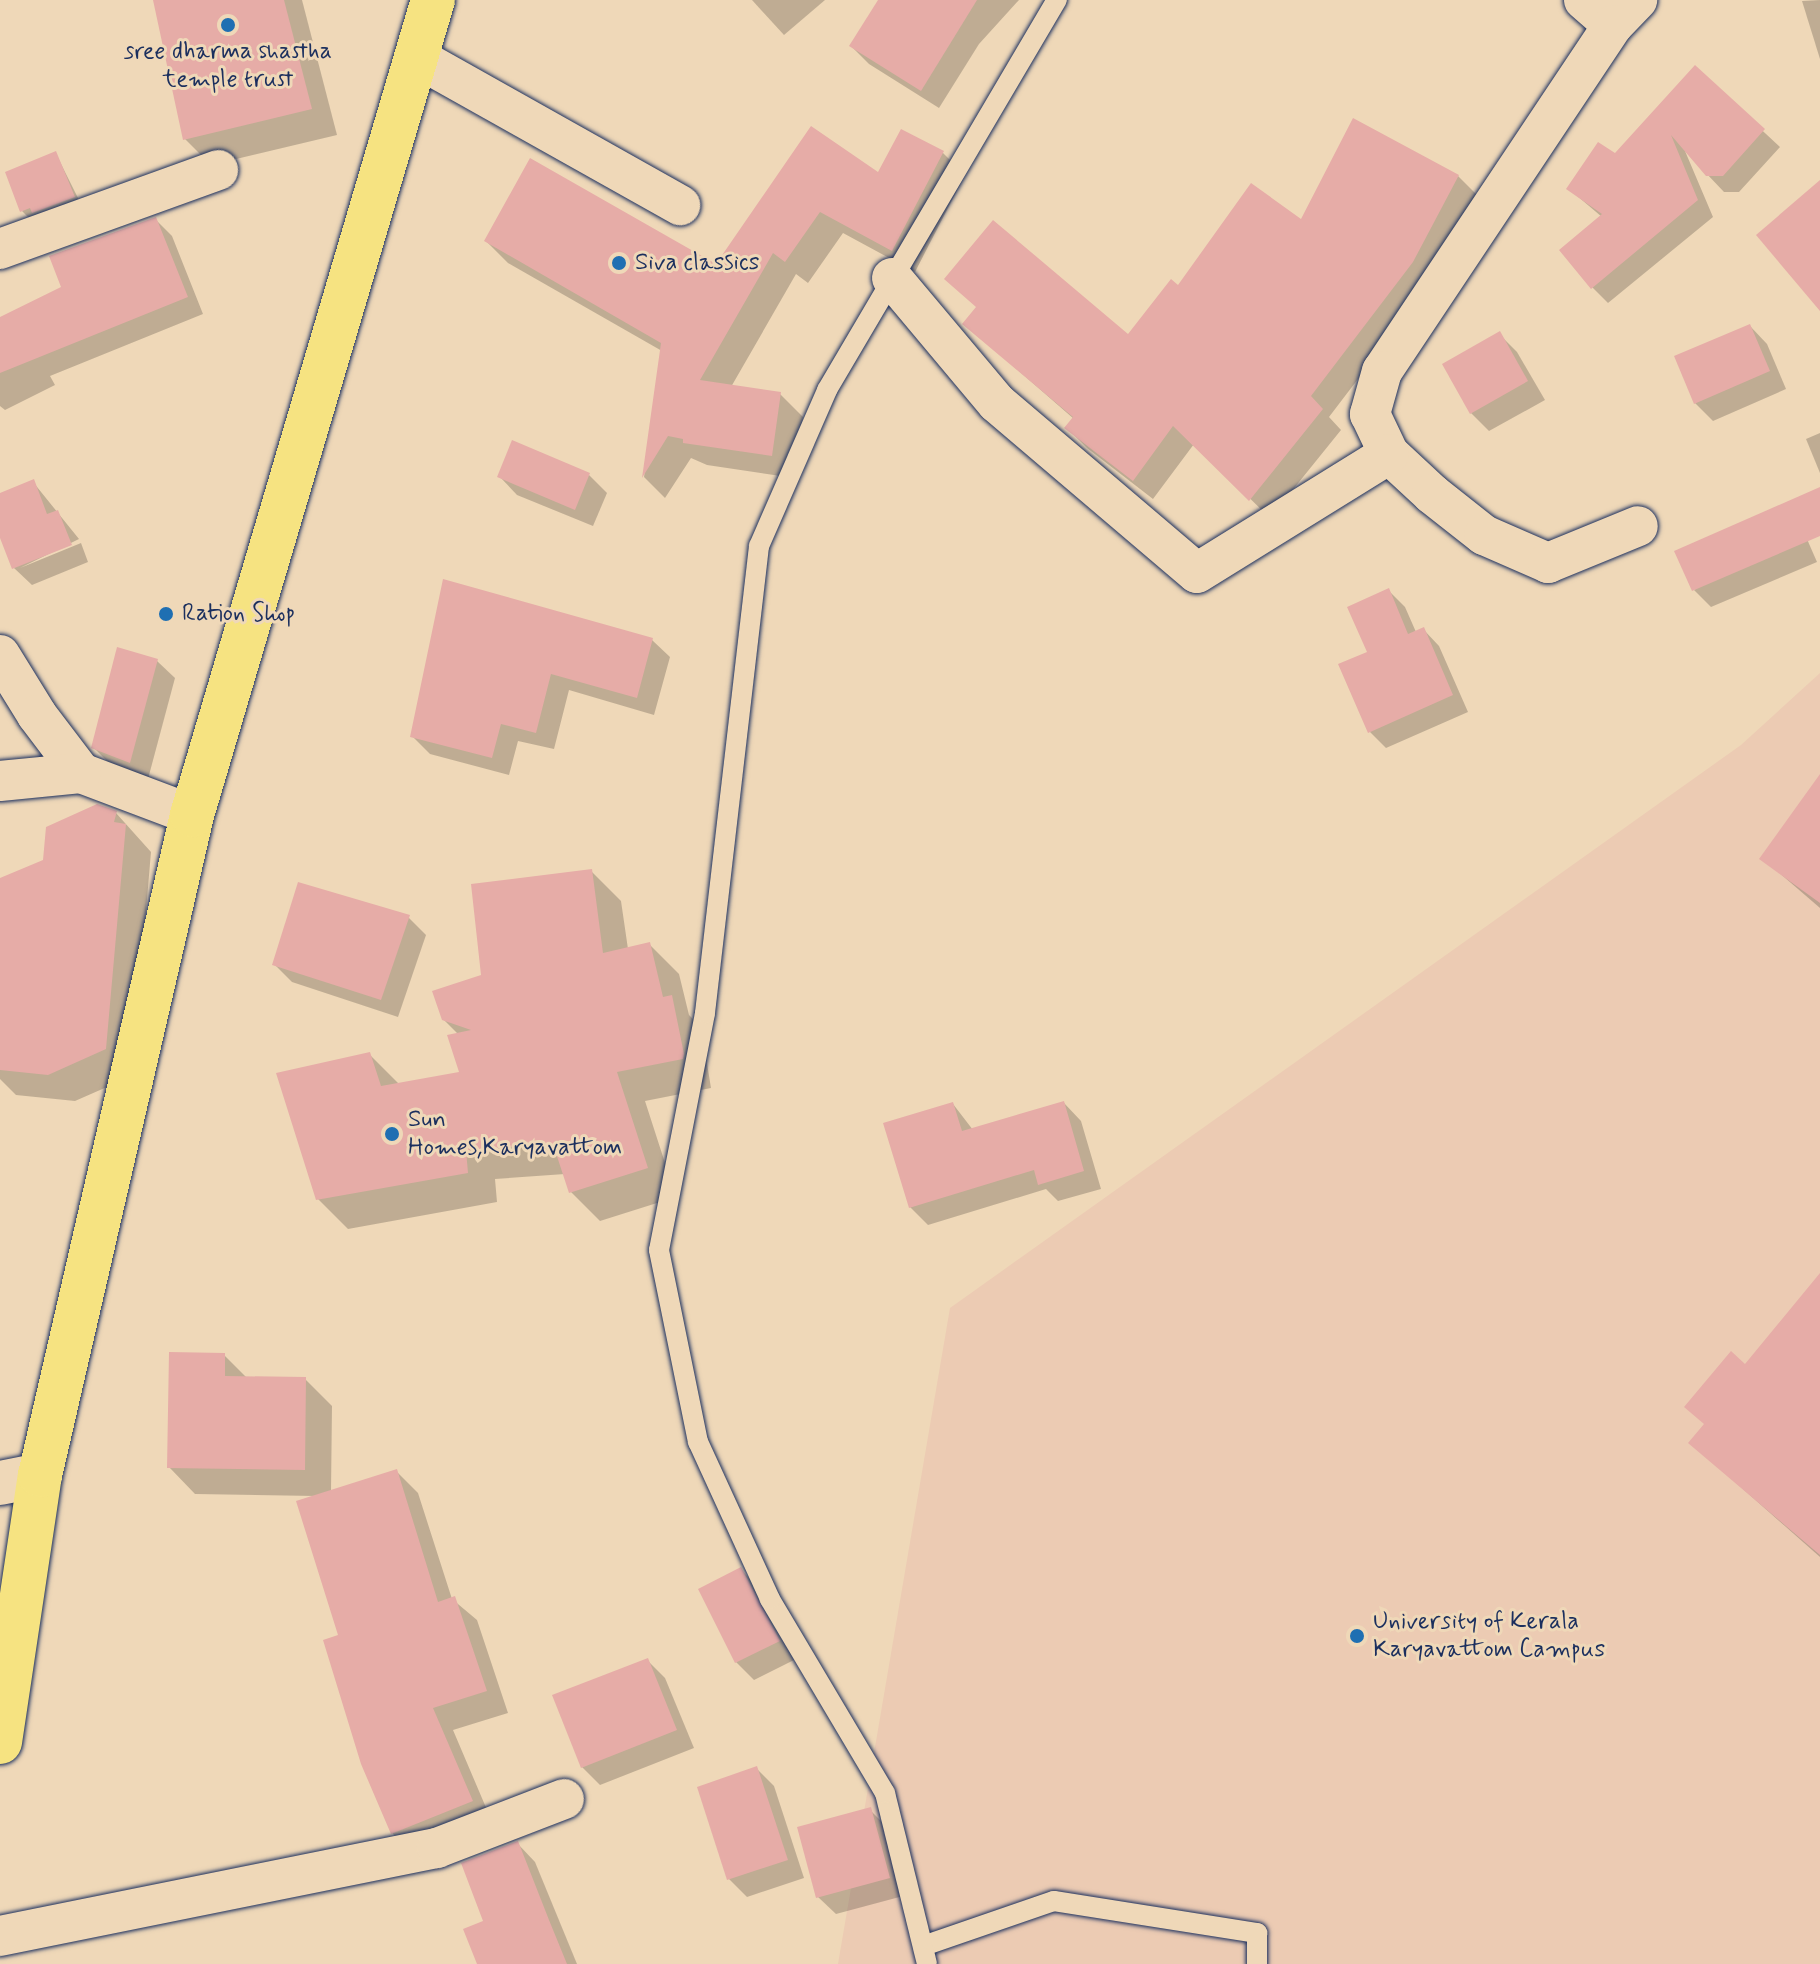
<!DOCTYPE html>
<html>
<head>
<meta charset="utf-8">
<style>
	body { margin:0 }
	#map { position:relative; width:1820px; height:1964px; overflow:hidden; background:#efd8b8; font-family:Mynerve,sans-serif }
	div>[style] { position:absolute }
	.built>* { inset:0; background:#eccbb3 }
	.shadow>* { inset:0; background:#0003 }
	.building>* { inset:0; background:#e6aca7 }
	.roads { filter:drop-shadow(0 0 2px #1b2f5e) drop-shadow(0 0 2px #1b2f5e) }
	.lane>* { height:20px; margin:-10px; padding:0 10px; transform-origin:10px; border-radius:10px; background:#efd8b8 }
	.street>* { height:40px; margin:-20px; padding:0 20px; transform-origin:20px; border-radius:20px; background:#efd8b8 }
	.secondary>* { height:44px; margin:-22px; padding:0 22px; transform-origin:22px; border-radius:22px; background:#efd8b8 }
	.primary>* { height:44px; margin:-22px; padding:0 22px; transform-origin:22px; border-radius:22px; background:#f6e381 }
	.dots>* { width:22px; height:22px; translate:-50% -50%; box-sizing:border-box; border:4px solid #efd8b8; border-radius:50% }
	span { translate:-50% -50%; white-space:nowrap; text-align:center; line-height:1.15; -webkit-text-stroke:6px #efd8b8; paint-order:stroke }
	.poi-label { font-size:24px; color:#1b2f5e }
	.left { translate:0 -50%; text-align:left }
</style>
</head>
<body>
<div id="map">
	<div class="built">
		<div style="clip-path:polygon(1820px 673px,1820px 1964px,838px 1964px,950px 1308px,1741px 745px)"></div>
	</div>
	<div class="shadow">
		<div style="clip-path:polygon(155px 0,302px 0,337px 135px,211px 165px,185px 139px)"></div>
		<div style="clip-path:polygon(752px 0,825px 0,784px 35px)"></div>
		<div style="clip-path:polygon(880px 0,1019px 0,979px 44px,939px 108px,869px 64px,851px 46px)"></div>
		<div style="clip-path:polygon(1820px 0,1820px 59px,1802px 1px)"></div>
		<div style="clip-path:polygon(1695px 68px,1780px 147px,1739px 192px,1724px 192px,1685px 151px,1713px 217px,1608px 303px,1592px 287px,1602px 217px,1569px 189px,1615px 156px)"></div>
		<div style="clip-path:polygon(902px 131px,943px 153px,965px 175px,915px 272px,843px 233px,808px 283px,796px 274px,731px 387px,780px 394px,803px 417px,794px 478px,707px 465px,691px 458px,665px 498px,644px 477px,662px 351px,508px 263px,486px 241px,716px 266px,878px 175px)"></div>
		<div style="clip-path:polygon(56px 154px,82px 206px,30px 219px,22px 211px)"></div>
		<div style="clip-path:polygon(1458px 176px,1478px 196px,1432px 282px,1329px 417px,1341px 430px,1270px 518px,1194px 444px,1153px 499px,1087px 448px,1067px 428px,1074px 419px,965px 324px,1128px 336px,1178px 287px,1302px 222px)"></div>
		<div style="clip-path:polygon(155px 219px,172px 236px,203px 314px,50px 376px,55px 385px,5px 410px,0 406px,0 320px,63px 288px)"></div>
		<div style="clip-path:polygon(1750px 326px,1767px 344px,1786px 389px,1713px 421px,1695px 403px)"></div>
		<div style="clip-path:polygon(1499px 334px,1517px 352px,1545px 400px,1489px 431px,1471px 413px)"></div>
		<div style="clip-path:polygon(1820px 433px,1820px 473px,1806px 439px)"></div>
		<div style="clip-path:polygon(513px 443px,589px 475px,607px 493px,593px 526px,517px 495px,500px 477px)"></div>
		<div style="clip-path:polygon(33px 482px,79px 539px,20px 568px,81px 543px,88px 562px,32px 585px,14px 568px,0 532px,0 495px)"></div>
		<div style="clip-path:polygon(1800px 523px,1817px 562px,1711px 607px,1694px 590px)"></div>
		<div style="clip-path:polygon(445px 581px,652px 640px,670px 657px,654px 715px,569px 690px,554px 749px,518px 741px,509px 775px,430px 754px,412px 736px)"></div>
		<div style="clip-path:polygon(1389px 591px,1405px 607px,1416px 632px,1423px 629px,1439px 646px,1468px 712px,1386px 748px,1370px 732px,1370px 653px)"></div>
		<div style="clip-path:polygon(157px 661px,175px 678px,148px 779px,111px 765px,93px 747px)"></div>
		<div style="clip-path:polygon(1820px 778px,1820px 908px,1762px 858px)"></div>
		<div style="clip-path:polygon(116px 813px,151px 852px,132px 1076px,75px 1101px,16px 1095px,0 1079px,0 881px,45px 861px)"></div>
		<div style="clip-path:polygon(591px 871px,621px 901px,628px 949px,649px 944px,679px 974px,689px 1015px,701px 1027px,711px 1088px,645px 1101px,676px 1197px,600px 1221px,571px 1192px,565px 1174px,495px 1179px,497px 1202px,348px 1229px,318px 1199px,370px 1055px,399px 1084px,462px 1074px,459px 1035px,443px 1019px)"></div>
		<div style="clip-path:polygon(408px 917px,426px 935px,398px 1017px,292px 982px,275px 965px)"></div>
		<div style="clip-path:polygon(1064px 1103px,1081px 1121px,1101px 1189px,1058px 1201px,1046px 1189px,928px 1225px,910px 1207px,953px 1104px,973px 1130px)"></div>
		<div style="clip-path:polygon(1820px 1276px,1820px 1557px,1691px 1443px)"></div>
		<div style="clip-path:polygon(224px 1355px,247px 1378px,305px 1379px,332px 1406px,331px 1492px,396px 1471px,418px 1493px,452px 1599px,477px 1620px,508px 1713px,453px 1730px,493px 1824px,414px 1855px,392px 1833px,341px 1636px,316px 1496px,195px 1494px,169px 1467px)"></div>
		<div style="clip-path:polygon(741px 1570px,758px 1587px,796px 1659px,754px 1680px,736px 1662px)"></div>
		<div style="clip-path:polygon(647px 1660px,665px 1678px,694px 1748px,600px 1785px,582px 1767px)"></div>
		<div style="clip-path:polygon(757px 1769px,774px 1786px,804px 1878px,747px 1897px,729px 1879px)"></div>
		<div style="clip-path:polygon(870px 1810px,888px 1828px,907px 1895px,836px 1914px,818px 1897px)"></div>
		<div style="clip-path:polygon(518px 1844px,535px 1862px,577px 1964px,480px 1964px)"></div>
	</div>
	<div class="building">
		<div style="clip-path:polygon(153px 0,284px 0,312px 109px,183px 140px)"></div>
		<div style="clip-path:polygon(878px 0,977px 0,921px 91px,849px 46px)"></div>
		<div style="clip-path:polygon(1695px 65px,1765px 129px,1723px 176px,1706px 176px,1671px 135px,1698px 200px,1591px 289px,1559px 250px,1602px 214px,1566px 189px,1598px 142px,1615px 153px)"></div>
		<div style="clip-path:polygon(1353px 118px,1459px 175px,1413px 262px,1311px 396px,1323px 409px,1249px 501px,1173px 426px,1133px 481px,1064px 428px,1073px 417px,962px 324px,976px 307px,944px 279px,993px 220px,1128px 334px,1171px 279px,1178px 285px,1251px 183px,1301px 219px)"></div>
		<div style="clip-path:polygon(811px 126px,878px 172px,901px 129px,944px 151px,892px 251px,820px 212px,785px 262px,773px 253px,700px 380px,781px 392px,772px 456px,683px 443px,683px 439px,668px 436px,642px 478px,661px 343px,484px 241px,530px 158px,716px 264px)"></div>
		<div style="clip-path:polygon(56px 151px,75px 197px,32px 213px,30px 208px,20px 212px,5px 172px)"></div>
		<div style="clip-path:polygon(1820px 180px,1820px 311px,1756px 235px)"></div>
		<div style="clip-path:polygon(156px 217px,188px 297px,0 373px,0 317px,61px 287px,49px 256px)"></div>
		<div style="clip-path:polygon(1750px 324px,1770px 371px,1694px 404px,1674px 356px)"></div>
		<div style="clip-path:polygon(1500px 331px,1528px 381px,1470px 414px,1442px 364px)"></div>
		<div style="clip-path:polygon(512px 440px,590px 473px,575px 510px,497px 477px)"></div>
		<div style="clip-path:polygon(34px 479px,47px 514px,58px 510px,72px 545px,12px 569px,0 538px,0 493px)"></div>
		<div style="clip-path:polygon(1820px 487px,1820px 536px,1692px 591px,1674px 551px)"></div>
		<div style="clip-path:polygon(443px 579px,653px 638px,637px 698px,551px 674px,536px 733px,501px 724px,492px 758px,410px 737px)"></div>
		<div style="clip-path:polygon(1389px 588px,1408px 634px,1424px 627px,1453px 695px,1368px 733px,1338px 664px,1367px 652px,1347px 607px)"></div>
		<div style="clip-path:polygon(117px 647px,158px 659px,130px 763px,91px 748px)"></div>
		<div style="clip-path:polygon(1820px 774px,1820px 903px,1759px 859px)"></div>
		<div style="clip-path:polygon(97px 804px,117px 811px,114px 822px,126px 824px,106px 1049px,48px 1075px,0 1070px,0 878px,43px 860px,46px 827px)"></div>
		<div style="clip-path:polygon(592px 869px,603px 953px,650px 942px,663px 997px,672px 995px,684px 1054px,683px 1059px,617px 1072px,648px 1168px,569px 1193px,553px 1144px,466px 1150px,468px 1173px,316px 1200px,276px 1073px,370px 1052px,381px 1086px,459px 1072px,447px 1035px,471px 1030px,442px 1020px,432px 991px,481px 975px,471px 884px)"></div>
		<div style="clip-path:polygon(298px 882px,410px 915px,381px 1000px,272px 965px)"></div>
		<div style="clip-path:polygon(1064px 1101px,1084px 1171px,1038px 1185px,1034px 1170px,909px 1208px,883px 1123px,953px 1102px,962px 1131px)"></div>
		<div style="clip-path:polygon(1820px 1273px,1820px 1555px,1688px 1443px,1704px 1424px,1684px 1407px,1731px 1351px,1745px 1364px)"></div>
		<div style="clip-path:polygon(169px 1352px,225px 1353px,225px 1376px,306px 1377px,305px 1470px,167px 1468px)"></div>
		<div style="clip-path:polygon(397px 1469px,438px 1602px,455px 1596px,487px 1691px,433px 1708px,473px 1801px,391px 1834px,361px 1764px,323px 1640px,338px 1635px,296px 1501px)"></div>
		<div style="clip-path:polygon(741px 1567px,780px 1641px,735px 1663px,698px 1589px)"></div>
		<div style="clip-path:polygon(648px 1658px,677px 1730px,581px 1768px,552px 1695px)"></div>
		<div style="clip-path:polygon(757px 1766px,788px 1860px,727px 1880px,697px 1787px)"></div>
		<div style="clip-path:polygon(871px 1807px,890px 1878px,816px 1898px,797px 1827px)"></div>
		<div style="clip-path:polygon(518px 1841px,549px 1920px,567px 1964px,477px 1964px,463px 1929px,483px 1921px,461px 1863px)"></div>
	</div>
	<div class="roads">
		<div class="lane">
			<div style="left:926px;top:1945px;width:135px;rotate:-19deg"></div>
			<div style="left:1054px;top:1901px;width:206px;rotate:9deg"></div>
			<div style="left:1257px;top:1933px;width:31px;rotate:90deg"></div>
			<div style="left:927px;top:1964px;width:176px;rotate:-103.8deg"></div>
			<div style="left:885px;top:1793px;width:226px;rotate:-120.7deg"></div>
			<div style="left:770px;top:1599px;width:173px;rotate:-114.6deg"></div>
			<div style="left:698px;top:1442px;width:196px;rotate:-101.5deg"></div>
			<div style="left:659px;top:1250px;width:241px;rotate:-79deg"></div>
			<div style="left:705px;top:1013px;width:470px;rotate:-83.4deg"></div>
			<div style="left:759px;top:546px;width:170px;rotate:-66.4deg"></div>
			<div style="left:827px;top:390px;width:453px;rotate:-59.5deg"></div>
		</div>
		<div class="street">
			<div style="left:1584px;top:0;width:38px;rotate:41deg"></div>
			<div style="left:1613px;top:25px;width:35px;rotate:-46deg"></div>
			<div style="left:1613px;top:25px;width:416px;rotate:123.7deg"></div>
			<div style="left:1382px;top:371px;width:45px;rotate:105.6deg"></div>
			<div style="left:1370px;top:414px;width:44px;rotate:64.6deg"></div>
			<div style="left:1389px;top:454px;width:59px;rotate:42.9deg"></div>
			<div style="left:1432px;top:494px;width:66px;rotate:38.3deg"></div>
			<div style="left:1484px;top:535px;width:70px;rotate:23.6deg"></div>
			<div style="left:1548px;top:563px;width:97px;rotate:-22.3deg"></div>
			<div style="left:416px;top:57px;width:303px;rotate:29.3deg"></div>
			<div style="left:0;top:249px;width:232px;rotate:-19.9deg"></div>
			<div style="left:892px;top:278px;width:163px;rotate:50deg"></div>
			<div style="left:997px;top:403px;width:262px;rotate:40.4deg"></div>
			<div style="left:1197px;top:573px;width:226px;rotate:-31.8deg"></div>
			<div style="left:0;top:655px;width:70px;rotate:58.3deg"></div>
			<div style="left:37px;top:715px;width:73px;rotate:52.8deg"></div>
			<div style="left:81px;top:773px;width:119px;rotate:20.7deg"></div>
			<div style="left:0;top:781px;width:81px;rotate:-5.6deg"></div>
			<div style="left:0;top:1936px;width:446px;rotate:-11.4deg"></div>
			<div style="left:437px;top:1848px;width:136px;rotate:-21.1deg"></div>
		</div>
		<div class="secondary">
			<div style="left:0;top:1483px;width:41px;rotate:-11.3deg"></div>
		</div>
		<div class="primary">
			<div style="left:0;top:1742px;width:270px;rotate:-81.5deg"></div>
			<div style="left:40px;top:1475px;width:677px;rotate:-77.03deg"></div>
			<div style="left:192px;top:815px;width:850px;rotate:-73.53deg"></div>
		</div>
	</div>
	<div class="dots">
		<div style="left:228px;top:25px;background:#1f6fb2"></div>
		<div style="left:619px;top:263px;background:#1f6fb2"></div>
		<div style="left:166px;top:614px;background:#1f6fb2"></div>
		<div style="left:392px;top:1134px;background:#1f6fb2"></div>
		<div style="left:1357px;top:1636px;background:#1f6fb2"></div>
	</div>
	<div class="poi-label">
		<span style="left:228px;top:66px">sree dharma shastha<br>temple trust</span>
		<span class="left" style="left:635px;top:263px">Siva classics</span>
		<span class="left" style="left:182px;top:614px">Ration Shop</span>
		<span class="left" style="left:408px;top:1134px">Sun<br>Homes,Karyavattom</span>
		<span class="left" style="left:1373px;top:1636px">University of Kerala<br>Karyavattom Campus</span>
	</div>
</div>
</body>
</html>
